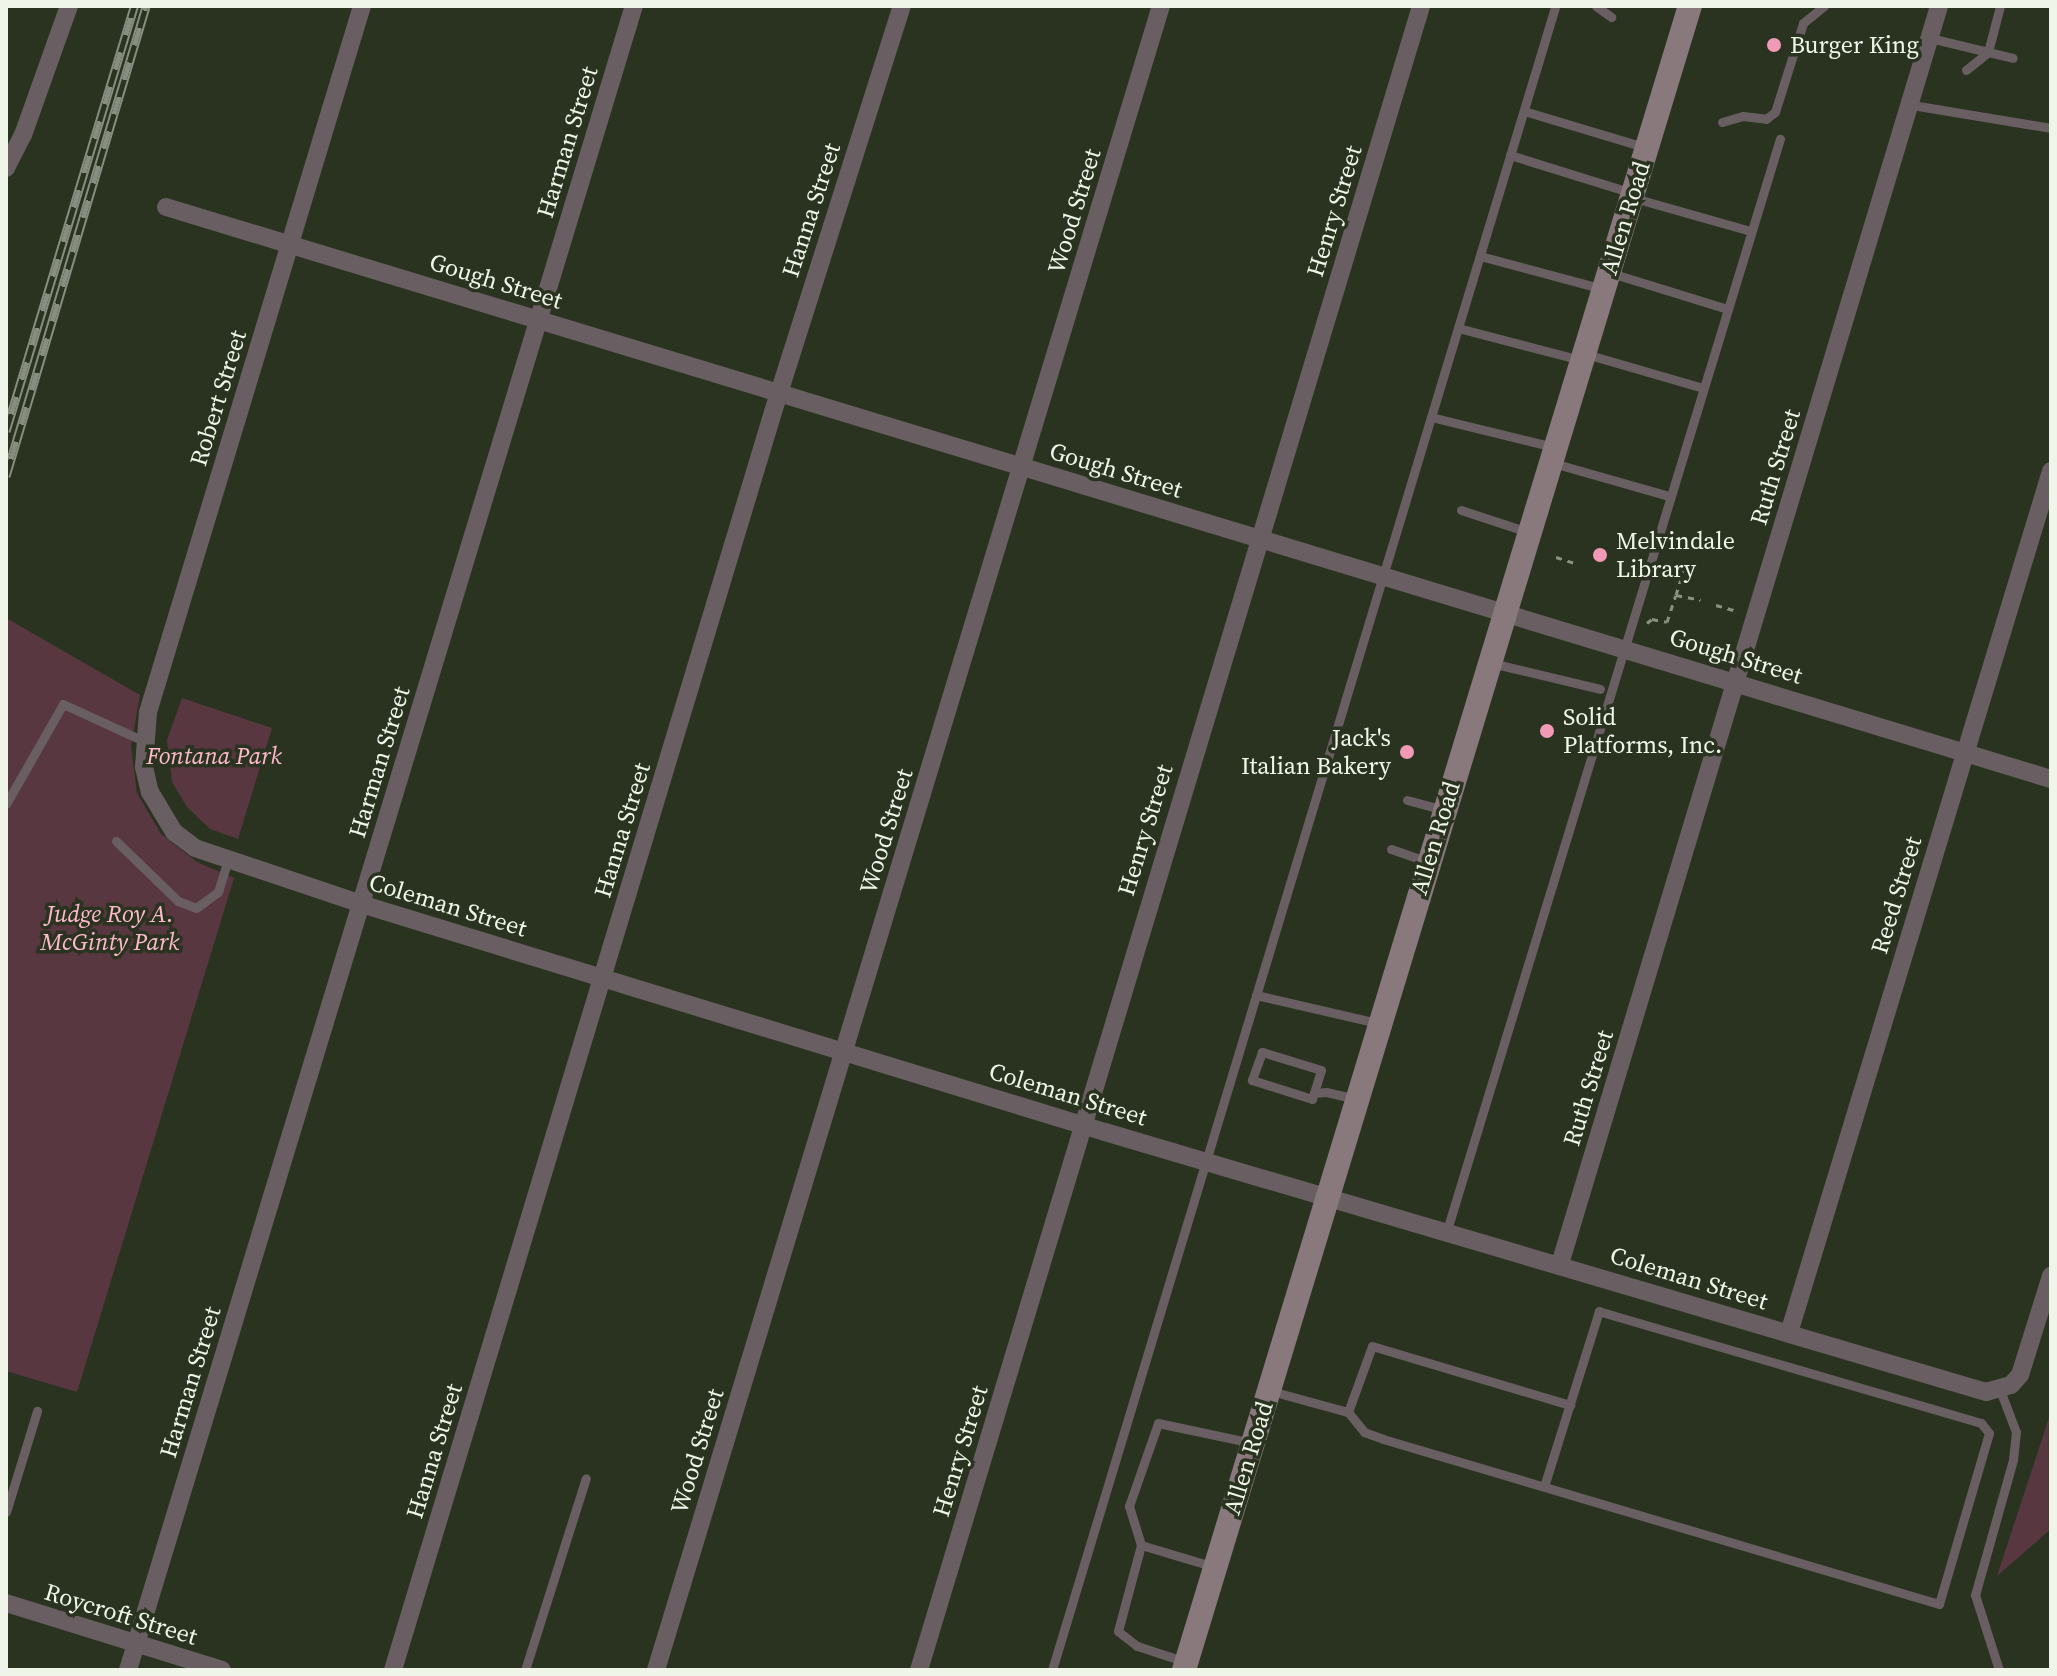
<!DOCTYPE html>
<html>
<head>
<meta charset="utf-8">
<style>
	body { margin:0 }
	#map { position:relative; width:2057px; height:1676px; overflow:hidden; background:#2a3320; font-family:"Source Serif 4",serif }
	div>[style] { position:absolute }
	.green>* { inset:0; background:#583741 }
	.path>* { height:3px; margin-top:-1.5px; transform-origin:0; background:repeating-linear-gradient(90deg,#8a9182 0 6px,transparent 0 12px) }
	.service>* { height:9px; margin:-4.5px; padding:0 4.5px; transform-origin:4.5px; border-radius:4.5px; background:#695e61 }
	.minor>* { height:18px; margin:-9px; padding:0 9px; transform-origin:9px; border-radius:9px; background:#695e61 }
	.secondary>* { height:24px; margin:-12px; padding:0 12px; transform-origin:12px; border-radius:12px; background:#89787c }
	.rail>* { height:9px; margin-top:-4.5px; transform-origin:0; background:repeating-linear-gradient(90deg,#2a3320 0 18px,#878e7f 0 36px); box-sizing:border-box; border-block:2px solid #878e7f }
	.dots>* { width:22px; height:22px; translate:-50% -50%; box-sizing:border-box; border:4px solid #2a3320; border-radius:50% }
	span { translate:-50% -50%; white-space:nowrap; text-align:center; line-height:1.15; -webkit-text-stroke:7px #2a3320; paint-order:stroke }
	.poi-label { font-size:24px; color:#eff5e9 }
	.left { translate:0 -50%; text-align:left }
	.right { translate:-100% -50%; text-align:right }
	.street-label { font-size:24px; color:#eff5e9 }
	.park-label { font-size:24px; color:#ffb9cd; font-style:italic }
	.frame { position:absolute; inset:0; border:8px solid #eff5e9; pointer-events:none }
</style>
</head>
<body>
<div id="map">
	<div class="green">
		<div style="clip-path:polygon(6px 618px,140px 695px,131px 746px,137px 793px,161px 834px,197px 862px,234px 878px,77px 1392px,6px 1371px)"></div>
		<div style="clip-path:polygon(182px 698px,272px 728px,238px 839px,210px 829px,187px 807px,172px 782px,167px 740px)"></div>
		<div style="clip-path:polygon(2051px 1411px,2051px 1529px,1997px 1576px,2046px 1427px)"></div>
	</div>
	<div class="path">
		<div style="left:1556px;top:557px;width:20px;rotate:18deg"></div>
		<div style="left:1676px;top:595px;width:34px;rotate:-73deg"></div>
		<div style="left:1716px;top:605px;width:19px;rotate:16deg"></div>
		<div style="left:1647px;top:623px;width:6px;rotate:-39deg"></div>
		<div style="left:1652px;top:619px;width:15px;rotate:11deg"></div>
		<div style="left:1667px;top:622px;width:28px;rotate:-72deg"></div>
		<div style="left:1676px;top:595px;width:25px;rotate:11deg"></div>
	</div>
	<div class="service">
		<div style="left:1596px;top:6px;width:19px;rotate:36deg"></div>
		<div style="left:1930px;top:38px;width:85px;rotate:13.5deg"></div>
		<div style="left:1966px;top:70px;width:28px;rotate:-39deg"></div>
		<div style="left:1988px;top:52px;width:48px;rotate:-75.4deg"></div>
		<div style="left:1912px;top:105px;width:141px;rotate:9.4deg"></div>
		<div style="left:1524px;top:111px;width:128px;rotate:16.7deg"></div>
		<div style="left:1722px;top:122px;width:22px;rotate:-16deg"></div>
		<div style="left:1743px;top:116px;width:23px;rotate:7deg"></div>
		<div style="left:1766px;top:119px;width:11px;rotate:-38deg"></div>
		<div style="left:1775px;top:112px;width:93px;rotate:-72.5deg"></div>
		<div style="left:1803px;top:23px;width:27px;rotate:-39deg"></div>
		<div style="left:1510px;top:155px;width:128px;rotate:17.3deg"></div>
		<div style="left:1634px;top:198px;width:122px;rotate:15.8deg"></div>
		<div style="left:1480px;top:256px;width:127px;rotate:15deg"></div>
		<div style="left:1611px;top:273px;width:121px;rotate:17.2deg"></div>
		<div style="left:1458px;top:328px;width:127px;rotate:14.6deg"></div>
		<div style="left:1586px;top:354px;width:122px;rotate:16.2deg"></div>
		<div style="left:1431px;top:417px;width:127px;rotate:13.7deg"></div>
		<div style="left:1553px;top:463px;width:121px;rotate:15.9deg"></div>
		<div style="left:1461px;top:510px;width:71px;rotate:18.2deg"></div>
		<div style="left:1491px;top:663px;width:112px;rotate:13.4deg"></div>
		<div style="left:1407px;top:800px;width:38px;rotate:15deg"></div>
		<div style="left:6px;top:804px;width:115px;rotate:-60.3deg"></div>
		<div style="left:63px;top:704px;width:89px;rotate:24.6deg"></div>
		<div style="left:116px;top:841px;width:86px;rotate:44.1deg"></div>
		<div style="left:178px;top:901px;width:19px;rotate:21deg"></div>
		<div style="left:196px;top:908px;width:27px;rotate:-36deg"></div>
		<div style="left:218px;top:892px;width:31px;rotate:-73deg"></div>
		<div style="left:1391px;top:849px;width:39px;rotate:19deg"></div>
		<div style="left:1256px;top:995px;width:124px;rotate:13deg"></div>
		<div style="left:1314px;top:1093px;width:24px;rotate:-73deg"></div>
		<div style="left:1321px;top:1070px;width:62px;rotate:-163deg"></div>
		<div style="left:1262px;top:1052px;width:30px;rotate:110deg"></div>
		<div style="left:1252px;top:1080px;width:63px;rotate:17.6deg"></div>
		<div style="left:1312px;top:1099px;width:6px;rotate:-72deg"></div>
		<div style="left:1314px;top:1093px;width:12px;rotate:-5deg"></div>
		<div style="left:1326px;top:1092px;width:31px;rotate:13deg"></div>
		<div style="left:1447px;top:1230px;width:1141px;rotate:-73.03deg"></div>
		<div style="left:1271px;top:1391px;width:80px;rotate:15.3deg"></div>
		<div style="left:1348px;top:1412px;width:26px;rotate:51deg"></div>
		<div style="left:1364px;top:1432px;width:20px;rotate:20deg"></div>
		<div style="left:1383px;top:1439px;width:580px;rotate:16.53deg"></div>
		<div style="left:1939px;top:1604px;width:178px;rotate:-73.7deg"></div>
		<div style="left:1989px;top:1433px;width:13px;rotate:-129deg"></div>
		<div style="left:1981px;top:1423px;width:398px;rotate:-163.7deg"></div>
		<div style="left:1599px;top:1311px;width:184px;rotate:107.4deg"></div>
		<div style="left:1348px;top:1412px;width:70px;rotate:-70deg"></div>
		<div style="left:1372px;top:1346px;width:207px;rotate:16.6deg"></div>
		<div style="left:6px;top:1512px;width:106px;rotate:-72.9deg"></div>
		<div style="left:1141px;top:1545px;width:77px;rotate:16.6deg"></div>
		<div style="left:1186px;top:1662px;width:52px;rotate:-161.9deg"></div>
		<div style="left:1137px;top:1646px;width:24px;rotate:-142deg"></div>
		<div style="left:1118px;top:1631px;width:89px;rotate:-75deg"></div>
		<div style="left:1141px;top:1545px;width:41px;rotate:-107.1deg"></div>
		<div style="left:1129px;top:1506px;width:88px;rotate:-70.7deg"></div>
		<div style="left:1158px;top:1423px;width:96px;rotate:12deg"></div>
		<div style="left:525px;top:1670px;width:201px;rotate:-72.4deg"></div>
		<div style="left:1052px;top:1670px;width:1737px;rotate:-73.17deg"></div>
		<div style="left:1999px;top:1670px;width:79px;rotate:-107.7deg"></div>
		<div style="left:1975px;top:1595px;width:140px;rotate:-74.3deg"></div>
		<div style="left:2013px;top:1460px;width:28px;rotate:-84deg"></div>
		<div style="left:2016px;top:1432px;width:45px;rotate:-110.9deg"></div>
	</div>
	<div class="minor">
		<div style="left:362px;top:6px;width:738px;rotate:106.86deg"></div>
		<div style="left:148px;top:712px;width:55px;rotate:94.2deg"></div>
		<div style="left:144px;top:767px;width:26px;rotate:77deg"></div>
		<div style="left:150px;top:792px;width:47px;rotate:59deg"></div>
		<div style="left:174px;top:832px;width:26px;rotate:37deg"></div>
		<div style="left:195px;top:848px;width:175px;rotate:18.6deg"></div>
		<div style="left:361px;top:904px;width:778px;rotate:17.04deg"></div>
		<div style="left:1105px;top:1132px;width:919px;rotate:16.44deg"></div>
		<div style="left:1986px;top:1392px;width:26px;rotate:-16deg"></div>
		<div style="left:2011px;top:1385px;width:13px;rotate:-48deg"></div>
		<div style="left:2020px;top:1375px;width:104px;rotate:-72.6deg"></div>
		<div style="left:6px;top:168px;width:37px;rotate:-63deg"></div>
		<div style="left:23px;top:135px;width:137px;rotate:-70.4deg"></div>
		<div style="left:166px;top:207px;width:1970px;rotate:16.88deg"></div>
		<div style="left:1560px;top:1264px;width:1314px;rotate:-73.23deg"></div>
		<div style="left:1789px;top:1333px;width:901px;rotate:-73.09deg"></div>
		<div style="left:6px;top:1603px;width:226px;rotate:17.2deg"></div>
		<div style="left:128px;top:1670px;width:1739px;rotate:-73.09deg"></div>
		<div style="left:393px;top:1670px;width:1314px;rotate:-73.19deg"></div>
		<div style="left:773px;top:412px;width:426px;rotate:-72.4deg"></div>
		<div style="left:656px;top:1670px;width:1739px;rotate:-73.12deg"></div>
		<div style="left:919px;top:1670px;width:1738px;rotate:-73.21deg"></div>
	</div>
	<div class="secondary">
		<div style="left:1184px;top:1670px;width:1739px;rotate:-73.09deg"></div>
	</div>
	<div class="rail">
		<div style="left:6px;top:431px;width:444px;rotate:-73.2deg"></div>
		<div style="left:6px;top:476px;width:490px;rotate:-73.4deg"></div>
	</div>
	<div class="dots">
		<div style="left:1774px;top:45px;background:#f09ab5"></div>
		<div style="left:1600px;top:555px;background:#f09ab5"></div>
		<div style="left:1547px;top:731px;background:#f09ab5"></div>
		<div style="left:1407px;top:752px;background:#f09ab5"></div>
	</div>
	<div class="poi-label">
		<span class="left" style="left:1790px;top:45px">Burger King</span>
		<span class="left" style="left:1616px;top:555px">Melvindale<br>Library</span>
		<span class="left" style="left:1563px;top:731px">Solid<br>Platforms, Inc.</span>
		<span class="right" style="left:1391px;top:752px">Jack's<br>Italian Bakery</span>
	</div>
	<div class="street-label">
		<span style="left:567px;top:142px;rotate:-73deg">Harman Street</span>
		<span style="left:811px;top:210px;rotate:-72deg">Hanna Street</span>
		<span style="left:1074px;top:211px;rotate:-73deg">Wood Street</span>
		<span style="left:1334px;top:211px;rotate:-73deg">Henry Street</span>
		<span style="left:1625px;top:218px;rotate:-73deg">Allen Road</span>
		<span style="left:496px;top:281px;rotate:17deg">Gough Street</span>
		<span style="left:218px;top:398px;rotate:-73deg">Robert Street</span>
		<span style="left:1775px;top:467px;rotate:-73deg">Ruth Street</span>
		<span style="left:1116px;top:470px;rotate:17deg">Gough Street</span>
		<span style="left:1736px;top:656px;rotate:17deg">Gough Street</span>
		<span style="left:379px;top:762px;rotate:-73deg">Harman Street</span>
		<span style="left:622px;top:830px;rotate:-73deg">Hanna Street</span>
		<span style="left:1145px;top:830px;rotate:-73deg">Henry Street</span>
		<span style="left:886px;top:831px;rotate:-73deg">Wood Street</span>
		<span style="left:1435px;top:838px;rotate:-73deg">Allen Road</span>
		<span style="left:1896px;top:895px;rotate:-73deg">Reed Street</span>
		<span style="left:448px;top:905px;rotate:17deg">Coleman Street</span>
		<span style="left:1588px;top:1088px;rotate:-73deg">Ruth Street</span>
		<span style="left:1068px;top:1094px;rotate:17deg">Coleman Street</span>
		<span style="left:1689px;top:1278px;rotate:17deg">Coleman Street</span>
		<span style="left:190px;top:1382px;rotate:-73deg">Harman Street</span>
		<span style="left:434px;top:1451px;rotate:-73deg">Hanna Street</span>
		<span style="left:697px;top:1451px;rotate:-73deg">Wood Street</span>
		<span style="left:960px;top:1451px;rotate:-73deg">Henry Street</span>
		<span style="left:1248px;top:1458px;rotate:-73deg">Allen Road</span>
		<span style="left:121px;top:1614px;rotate:17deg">Roycroft Street</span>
	</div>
	<div class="park-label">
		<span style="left:214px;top:756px">Fontana Park</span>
		<span style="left:110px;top:928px">Judge Roy A.<br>McGinty Park</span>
	</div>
	<div class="frame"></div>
</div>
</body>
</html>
